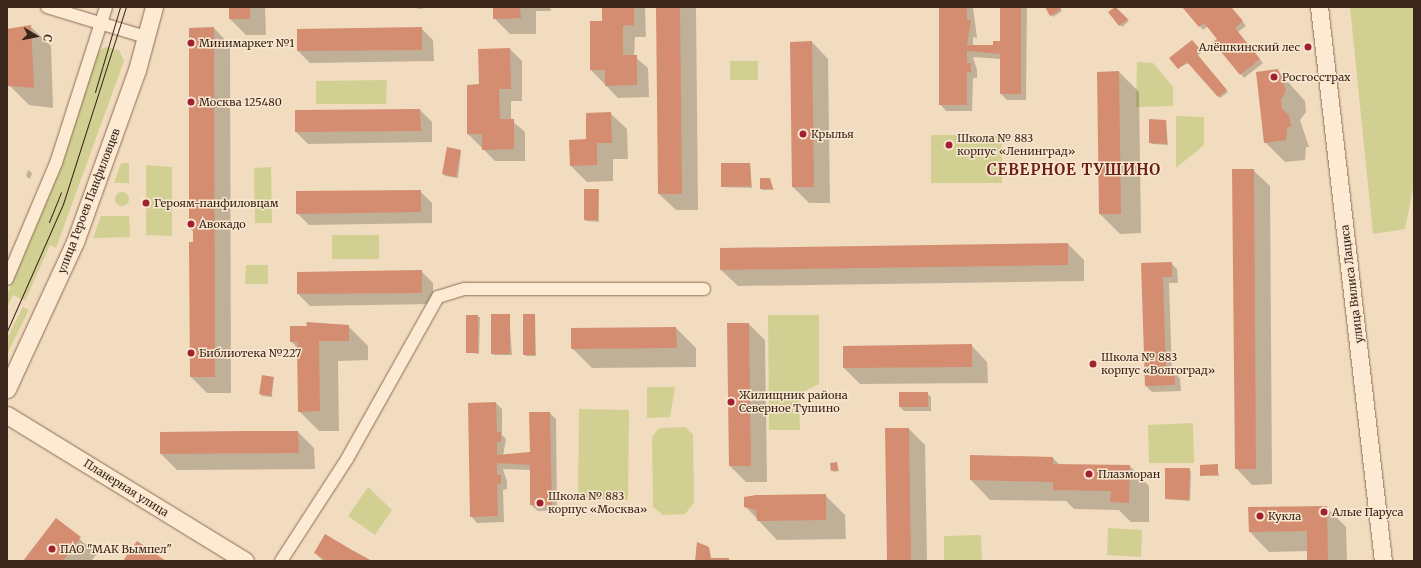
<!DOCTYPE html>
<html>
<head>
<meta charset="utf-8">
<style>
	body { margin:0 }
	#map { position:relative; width:1421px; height:568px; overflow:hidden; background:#f2dcbf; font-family:Merriweather,serif }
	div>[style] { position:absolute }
	.green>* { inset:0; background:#d1d092 }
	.round { border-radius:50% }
	.shadow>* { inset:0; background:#0003 }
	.building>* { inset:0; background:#d48d71 }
	.roads { filter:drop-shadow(0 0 1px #8c6c55) drop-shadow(0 0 1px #8c6c55) }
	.street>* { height:12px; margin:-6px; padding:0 6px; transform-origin:6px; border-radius:6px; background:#fcead3 }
	.secondary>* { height:17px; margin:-8.5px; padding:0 8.5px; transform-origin:8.5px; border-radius:8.5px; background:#fcead3 }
	.tram>* { height:1px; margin:-0.5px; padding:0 0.5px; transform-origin:0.5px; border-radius:0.5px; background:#3a261b }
	.dots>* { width:11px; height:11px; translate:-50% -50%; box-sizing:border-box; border:2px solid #f9e7cf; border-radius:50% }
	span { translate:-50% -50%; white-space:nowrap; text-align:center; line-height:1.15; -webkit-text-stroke:3px #f9e7cf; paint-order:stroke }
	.poi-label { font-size:11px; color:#3a261b }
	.left { translate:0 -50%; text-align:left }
	.right { translate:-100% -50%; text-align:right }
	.street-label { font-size:11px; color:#3a261b }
	.district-label { font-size:15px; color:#6b1e17; font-weight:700; letter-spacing:1px }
	.frame { position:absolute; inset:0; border:8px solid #3a261b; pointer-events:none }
	.north { position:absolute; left:16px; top:16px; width:40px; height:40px; -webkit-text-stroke:3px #f9e7cf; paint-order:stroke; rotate:100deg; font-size:11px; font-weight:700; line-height:16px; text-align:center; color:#3a261b }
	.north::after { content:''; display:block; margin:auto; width:14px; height:18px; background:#3a261b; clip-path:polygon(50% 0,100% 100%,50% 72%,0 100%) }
</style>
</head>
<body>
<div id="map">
	<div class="green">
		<div style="clip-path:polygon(1350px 7px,1414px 7px,1414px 183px,1405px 229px,1373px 234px)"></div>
		<div style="clip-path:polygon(106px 47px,119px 50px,124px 61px,56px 248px,50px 245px,25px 301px,13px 295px,7px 307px,7px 295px,44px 207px,96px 52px)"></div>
		<div style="clip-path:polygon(730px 61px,758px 61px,758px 80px,730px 80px)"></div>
		<div style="clip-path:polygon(1137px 62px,1153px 63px,1173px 87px,1173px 106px,1136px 107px)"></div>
		<div style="clip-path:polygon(387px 80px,386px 104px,316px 104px,316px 81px)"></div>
		<div style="clip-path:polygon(1176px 116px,1204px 117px,1204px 145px,1176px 168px)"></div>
		<div style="clip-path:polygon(931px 135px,1002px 135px,1002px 183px,931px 183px)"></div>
		<div style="clip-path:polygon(121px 163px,129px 163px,129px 183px,114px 183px)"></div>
		<div style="clip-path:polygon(146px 165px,172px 167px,172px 236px,146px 235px)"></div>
		<div style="clip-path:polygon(271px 167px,272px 223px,255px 223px,254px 168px)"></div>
		<div class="round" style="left:115px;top:192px;width:14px;height:14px"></div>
		<div style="clip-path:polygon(101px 216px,129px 216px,130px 237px,93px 238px)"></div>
		<div style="clip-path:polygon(332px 235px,379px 235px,379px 259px,332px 259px)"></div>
		<div style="clip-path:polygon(246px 265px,268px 265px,268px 284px,245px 284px)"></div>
		<div style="clip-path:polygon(23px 307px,29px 310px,7px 354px,7px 338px)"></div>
		<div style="clip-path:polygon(768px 315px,819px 315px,819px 384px,799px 394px,800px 430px,769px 430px)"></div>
		<div style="clip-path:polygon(647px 387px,675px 387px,670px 417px,647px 418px)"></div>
		<div style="clip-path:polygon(579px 409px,629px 410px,628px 500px,578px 499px)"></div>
		<div style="clip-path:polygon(1193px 423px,1194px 463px,1149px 463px,1148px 425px)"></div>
		<div style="clip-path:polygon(685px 427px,693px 435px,694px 503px,685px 514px,663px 515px,653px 507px,652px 437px,659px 428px)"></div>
		<div style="clip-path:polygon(368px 487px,392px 510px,375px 535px,348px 516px)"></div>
		<div style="clip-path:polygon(1108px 528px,1142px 530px,1141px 557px,1107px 555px)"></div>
		<div style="clip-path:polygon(981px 535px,982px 561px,944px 561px,944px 536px)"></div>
	</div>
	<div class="shadow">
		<div style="clip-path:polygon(230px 7px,265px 7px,266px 35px,246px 35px,230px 19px)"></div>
		<div style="clip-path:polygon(416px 7px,426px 7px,426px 8px,418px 9px)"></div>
		<div style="clip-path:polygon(494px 7px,550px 7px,551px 11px,536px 11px,536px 34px,510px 34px,494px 18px)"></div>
		<div style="clip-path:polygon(603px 7px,645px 7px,646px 37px,635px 37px,634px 56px,648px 68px,649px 97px,618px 98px,591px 70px,603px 22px)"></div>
		<div style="clip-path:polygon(657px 7px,696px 7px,698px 210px,676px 210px,659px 194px)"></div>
		<div style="clip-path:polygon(940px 7px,973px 7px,977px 38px,973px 37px,973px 46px,994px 46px,1001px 42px,1001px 7px,1027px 8px,1026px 100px,1007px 100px,1001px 94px,1001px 59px,973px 57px,977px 70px,977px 78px,973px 78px,972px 111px,946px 111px,940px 104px)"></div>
		<div style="clip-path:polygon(1046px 7px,1059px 7px,1062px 11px,1053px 17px)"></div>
		<div style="clip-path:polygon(1116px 7px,1129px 21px,1122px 27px,1109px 12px)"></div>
		<div style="clip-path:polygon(1184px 7px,1231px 7px,1246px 26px,1238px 32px,1263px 63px,1244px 78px,1208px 26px,1203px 30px)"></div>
		<div style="clip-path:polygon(31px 27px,51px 46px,53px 108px,29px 105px,9px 85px,7px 30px)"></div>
		<div style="clip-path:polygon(214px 28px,230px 45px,231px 393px,207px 393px,191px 377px,194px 232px,190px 229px,190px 29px)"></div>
		<div style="clip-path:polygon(421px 28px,433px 40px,434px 61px,310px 63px,298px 51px,298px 30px)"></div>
		<div style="clip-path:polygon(812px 42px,828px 59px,830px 203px,809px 203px,793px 187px)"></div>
		<div style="clip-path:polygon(1194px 43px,1202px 52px,1197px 56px,1228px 92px,1220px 98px,1189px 63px,1178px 68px)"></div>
		<div style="clip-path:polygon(510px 49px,522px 61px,522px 101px,511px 101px,511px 120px,525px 132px,525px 161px,495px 161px,468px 134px,480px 85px)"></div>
		<div style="clip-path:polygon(1278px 71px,1305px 101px,1306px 112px,1300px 120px,1309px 147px,1306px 147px,1305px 160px,1285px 162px,1265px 142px)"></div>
		<div style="clip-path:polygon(1119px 72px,1139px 92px,1141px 233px,1120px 234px,1100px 214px,1098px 73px)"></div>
		<div style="clip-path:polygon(420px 110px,432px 122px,432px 142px,308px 144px,296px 132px,296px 111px)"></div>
		<div style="clip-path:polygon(610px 113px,627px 129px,628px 159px,613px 159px,613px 181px,587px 182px,571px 166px)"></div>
		<div style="clip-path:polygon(1166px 121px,1168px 145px,1152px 144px,1150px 142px)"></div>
		<div style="clip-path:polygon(461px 151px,458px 178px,445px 176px,444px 174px)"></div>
		<div style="clip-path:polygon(750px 164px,752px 188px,722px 187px)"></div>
		<div style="clip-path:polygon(28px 170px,32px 173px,30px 179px,26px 176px)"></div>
		<div style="clip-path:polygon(1253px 170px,1270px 186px,1272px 484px,1252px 485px,1236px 468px)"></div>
		<div style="clip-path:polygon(769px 179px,774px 190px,763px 190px,761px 189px)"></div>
		<div style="clip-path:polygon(598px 190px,599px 222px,586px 221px,585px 220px)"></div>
		<div style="clip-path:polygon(420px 191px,432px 203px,432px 223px,309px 225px,297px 213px)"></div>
		<div style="clip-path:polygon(1068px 244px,1084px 260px,1084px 281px,738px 286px,721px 270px)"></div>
		<div style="clip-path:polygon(1171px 263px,1177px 269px,1178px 283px,1169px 283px,1172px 372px,1180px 378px,1181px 391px,1152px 392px,1146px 386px,1142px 264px)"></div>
		<div style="clip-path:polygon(421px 271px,433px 283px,433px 304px,310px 306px,298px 294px)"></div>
		<div style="clip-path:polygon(509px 315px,512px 355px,494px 355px,492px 353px)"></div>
		<div style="clip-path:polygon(535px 315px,536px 356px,526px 356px,524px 354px)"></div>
		<div style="clip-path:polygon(467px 316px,480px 317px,479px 354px,467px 352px)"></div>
		<div style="clip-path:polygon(749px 324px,765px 340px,767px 482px,746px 482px,730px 466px)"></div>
		<div style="clip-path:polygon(348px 326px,368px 346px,368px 360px,338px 361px,339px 431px,319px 431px,299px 411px,298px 349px,291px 341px)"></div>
		<div style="clip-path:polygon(676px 328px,696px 348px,696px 367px,592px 368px,572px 348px)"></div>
		<div style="clip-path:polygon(971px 345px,987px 362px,988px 383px,860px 384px,844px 368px,844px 347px)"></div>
		<div style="clip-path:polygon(273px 378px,272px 397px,262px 396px,260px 394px)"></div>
		<div style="clip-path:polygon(927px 393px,931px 397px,931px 411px,904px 411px,900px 407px)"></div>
		<div style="clip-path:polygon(496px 403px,502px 409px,502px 435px,506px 439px,503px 456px,531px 453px,550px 413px,556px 419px,557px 510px,538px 511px,531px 505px,531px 470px,503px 469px,507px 482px,507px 489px,503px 490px,504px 522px,477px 523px,471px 516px)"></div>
		<div style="clip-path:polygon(909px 429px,925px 445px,927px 561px,888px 561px)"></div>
		<div style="clip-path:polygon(298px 432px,314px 448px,315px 469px,177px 470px,161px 454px,161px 433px)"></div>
		<div style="clip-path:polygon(971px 457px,1053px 458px,1060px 465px,1130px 466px,1149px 486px,1149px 522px,1131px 522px,1119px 510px,1074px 509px,1066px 501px,990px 500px,971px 480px)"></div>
		<div style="clip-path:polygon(837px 463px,839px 471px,834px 472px,832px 470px)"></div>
		<div style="clip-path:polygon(1217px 465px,1219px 476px,1201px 475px)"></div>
		<div style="clip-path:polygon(1166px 469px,1191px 471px,1190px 501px,1166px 499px)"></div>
		<div style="clip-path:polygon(825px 495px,845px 515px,846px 539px,777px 540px,745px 506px)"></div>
		<div style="clip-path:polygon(1326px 507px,1346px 527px,1347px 561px,1308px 561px,1308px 551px,1269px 552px,1250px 532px)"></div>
		<div style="clip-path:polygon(56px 519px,97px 554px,91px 561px,24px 561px)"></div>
		<div style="clip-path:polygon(315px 553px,369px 561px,323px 561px)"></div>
	</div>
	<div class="building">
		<div style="clip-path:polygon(229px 7px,250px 7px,250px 19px,229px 19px)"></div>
		<div style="clip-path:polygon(493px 7px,520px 7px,521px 18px,493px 19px)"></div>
		<div style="clip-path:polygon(602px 7px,634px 7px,634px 25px,623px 26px,623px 55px,637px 55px,637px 85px,605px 86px,605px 70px,590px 70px,590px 21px,602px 21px)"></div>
		<div style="clip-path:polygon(656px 7px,680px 7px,682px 194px,658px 194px)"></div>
		<div style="clip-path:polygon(939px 7px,967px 7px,967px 20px,971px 20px,967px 45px,993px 45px,993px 41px,1000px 41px,1000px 7px,1021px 7px,1021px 94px,1000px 94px,1000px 54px,967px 51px,967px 63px,971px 63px,971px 72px,967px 72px,967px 105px,939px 105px)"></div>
		<div style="clip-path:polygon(1045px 7px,1060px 7px,1061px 9px,1050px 16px)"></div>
		<div style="clip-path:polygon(1115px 7px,1128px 19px,1119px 26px,1108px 12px)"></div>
		<div style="clip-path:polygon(1182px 7px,1231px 7px,1243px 21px,1235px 28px,1260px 59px,1240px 75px,1213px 42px,1217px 39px,1204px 23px,1199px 27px)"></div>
		<div style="clip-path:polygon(31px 25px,34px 88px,8px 86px,7px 29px)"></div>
		<div style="clip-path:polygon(214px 27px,215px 377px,190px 377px,189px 242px,193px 242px,193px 229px,189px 229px,189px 28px)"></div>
		<div style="clip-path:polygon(422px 27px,422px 50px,297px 51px,297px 29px)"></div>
		<div style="clip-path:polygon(1192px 40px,1201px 50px,1197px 54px,1227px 90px,1218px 97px,1187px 62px,1178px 69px,1169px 58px)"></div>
		<div style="clip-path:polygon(812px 41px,814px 187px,792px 187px,790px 42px)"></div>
		<div style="clip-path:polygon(510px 48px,511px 89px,499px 89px,500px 119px,514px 119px,514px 149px,482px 150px,482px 134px,467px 134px,467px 85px,479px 84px,478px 49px)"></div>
		<div style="clip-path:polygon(1278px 69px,1286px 90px,1281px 100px,1282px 109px,1289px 115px,1291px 127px,1287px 127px,1286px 140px,1264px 143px,1256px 72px)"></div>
		<div style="clip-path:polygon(1119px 71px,1121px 214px,1099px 214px,1097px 72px)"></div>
		<div style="clip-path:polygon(420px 109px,421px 131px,295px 132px,295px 110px)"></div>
		<div style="clip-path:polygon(611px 112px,612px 143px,597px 143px,597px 165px,570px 166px,569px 140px,586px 139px,586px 113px)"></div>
		<div style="clip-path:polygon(1149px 119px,1166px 120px,1167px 144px,1149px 143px)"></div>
		<div style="clip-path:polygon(447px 147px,461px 150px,456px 177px,442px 174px)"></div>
		<div style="clip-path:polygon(721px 163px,750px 163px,751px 186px,721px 187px)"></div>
		<div style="clip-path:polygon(1232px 169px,1254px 169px,1256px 469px,1235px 469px)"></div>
		<div style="clip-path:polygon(760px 178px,770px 178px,773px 189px,760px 189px)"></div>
		<div style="clip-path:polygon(584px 189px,599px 189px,598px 220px,584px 220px)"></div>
		<div style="clip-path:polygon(421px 190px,421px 212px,296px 214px,296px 191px)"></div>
		<div style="clip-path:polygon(1068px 243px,1068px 265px,720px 270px,720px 248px)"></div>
		<div style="clip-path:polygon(1172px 262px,1172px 277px,1163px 277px,1166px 371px,1175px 371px,1175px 385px,1145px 386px,1141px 263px)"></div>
		<div style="clip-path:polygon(422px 270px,422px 293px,297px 294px,297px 272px)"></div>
		<div style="clip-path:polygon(491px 314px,510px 314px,510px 354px,491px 354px)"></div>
		<div style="clip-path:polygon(523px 314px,535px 314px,535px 355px,523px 355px)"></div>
		<div style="clip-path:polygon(466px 315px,478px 315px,478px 353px,466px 353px)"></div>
		<div style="clip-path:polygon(306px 322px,349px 325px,349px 341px,319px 341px,320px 411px,298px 412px,297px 342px,290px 342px,290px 326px,307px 326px)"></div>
		<div style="clip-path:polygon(727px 323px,749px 323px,751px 466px,729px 466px)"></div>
		<div style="clip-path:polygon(676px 327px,677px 348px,571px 349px,571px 328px)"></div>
		<div style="clip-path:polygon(972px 344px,972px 367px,843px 368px,843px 346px)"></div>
		<div style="clip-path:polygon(262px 375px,274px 377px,271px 396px,259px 394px)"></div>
		<div style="clip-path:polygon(899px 392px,928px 392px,928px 407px,899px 407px)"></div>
		<div style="clip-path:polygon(496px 402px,497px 432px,501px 432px,501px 442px,497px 442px,497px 455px,530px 452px,529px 412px,550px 412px,552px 505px,530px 505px,530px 465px,497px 463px,497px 475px,501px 475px,501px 484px,497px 484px,498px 516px,470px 517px,468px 403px)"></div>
		<div style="clip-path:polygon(885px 428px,909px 428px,911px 561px,887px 561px)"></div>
		<div style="clip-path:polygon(246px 431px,298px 431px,299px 453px,160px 454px,160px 432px)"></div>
		<div style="clip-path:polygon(970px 455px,1053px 457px,1053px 464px,1130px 465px,1129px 503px,1110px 502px,1111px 491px,1053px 490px,1053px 482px,970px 480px)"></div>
		<div style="clip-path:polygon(837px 462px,838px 470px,831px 471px,830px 463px)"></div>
		<div style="clip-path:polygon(1218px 464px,1218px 475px,1200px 476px,1200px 465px)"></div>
		<div style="clip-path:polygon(1165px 468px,1190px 468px,1189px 500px,1165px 499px)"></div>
		<div style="clip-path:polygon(826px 494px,826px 520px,757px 521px,756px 510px,744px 507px,744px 497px,756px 495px)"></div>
		<div style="clip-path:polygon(1327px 506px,1328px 561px,1307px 561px,1307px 531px,1249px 532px,1248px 507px)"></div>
		<div style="clip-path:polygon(56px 518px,81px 537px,63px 561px,23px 561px)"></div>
		<div style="clip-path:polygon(325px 534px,352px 550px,372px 561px,327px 561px,314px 553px)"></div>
		<div style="clip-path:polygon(137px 541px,166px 561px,123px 561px)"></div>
		<div style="clip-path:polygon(697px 542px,709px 547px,711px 558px,729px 558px,729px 561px,695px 561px)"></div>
	</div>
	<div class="roads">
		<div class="street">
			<div style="left:47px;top:7px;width:103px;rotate:16.9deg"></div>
			<div style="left:7px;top:279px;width:126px;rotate:-67.1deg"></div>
			<div style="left:56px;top:163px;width:164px;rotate:-72.2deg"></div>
			<div style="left:281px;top:561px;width:121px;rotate:-57.1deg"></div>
			<div style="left:347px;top:459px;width:186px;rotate:-60.7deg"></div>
			<div style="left:438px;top:297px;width:28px;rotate:-17deg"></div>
			<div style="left:465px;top:289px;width:239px"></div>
		</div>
		<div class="secondary">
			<div style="left:1319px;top:7px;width:558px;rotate:83.41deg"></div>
			<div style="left:7px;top:389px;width:162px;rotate:-65.2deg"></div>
			<div style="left:75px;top:242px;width:183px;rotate:-70.2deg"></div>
			<div style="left:137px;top:70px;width:65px;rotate:-74.9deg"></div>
			<div style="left:7px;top:415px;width:279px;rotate:31.5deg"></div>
		</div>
	</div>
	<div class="tram">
		<div style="left:95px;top:92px;width:89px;rotate:-73.6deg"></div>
		<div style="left:49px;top:222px;width:32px;rotate:-68deg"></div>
		<div style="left:7px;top:331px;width:139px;rotate:-66.2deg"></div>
		<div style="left:63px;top:204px;width:207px;rotate:-72.3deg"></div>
	</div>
	<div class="dots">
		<div style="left:191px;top:43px;background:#a12031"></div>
		<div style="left:1308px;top:47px;background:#a12031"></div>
		<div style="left:1274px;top:77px;background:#a12031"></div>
		<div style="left:191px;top:102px;background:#a12031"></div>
		<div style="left:803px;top:134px;background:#a12031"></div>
		<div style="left:949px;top:145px;background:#a12031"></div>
		<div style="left:146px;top:203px;background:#a12031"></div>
		<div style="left:191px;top:224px;background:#a12031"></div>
		<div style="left:191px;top:353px;background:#a12031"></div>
		<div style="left:1093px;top:364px;background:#a12031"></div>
		<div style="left:731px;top:402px;background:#a12031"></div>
		<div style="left:1089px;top:474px;background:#a12031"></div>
		<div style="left:540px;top:503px;background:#a12031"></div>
		<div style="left:1324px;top:512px;background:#a12031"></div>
		<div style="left:1260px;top:516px;background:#a12031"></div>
		<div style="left:52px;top:549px;background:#a12031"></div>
	</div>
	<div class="poi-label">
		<span class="left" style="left:199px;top:43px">Минимаркет №1</span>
		<span class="right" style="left:1300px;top:47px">Алёшкинский лес</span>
		<span class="left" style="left:1282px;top:77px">Росгосстрах</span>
		<span class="left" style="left:199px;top:102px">Москва 125480</span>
		<span class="left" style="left:811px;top:134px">Крылья</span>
		<span class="left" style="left:957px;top:145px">Школа № 883<br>корпус «Ленинград»</span>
		<span class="left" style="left:154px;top:203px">Героям-панфиловцам</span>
		<span class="left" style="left:199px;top:224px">Авокадо</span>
		<span class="left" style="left:199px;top:353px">Библиотека №227</span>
		<span class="left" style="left:1101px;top:364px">Школа № 883<br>корпус «Волгоград»</span>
		<span class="left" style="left:739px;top:402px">Жилищник района<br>Северное Тушино</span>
		<span class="left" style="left:1098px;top:474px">Плазморан</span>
		<span class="left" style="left:548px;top:503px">Школа № 883<br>корпус «Москва»</span>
		<span class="left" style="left:1332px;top:512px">Алые Паруса</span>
		<span class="left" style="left:1268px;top:516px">Кукла</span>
		<span class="left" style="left:60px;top:549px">ПАО "МАК Вымпел"</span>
	</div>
	<div class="street-label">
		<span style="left:89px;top:201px;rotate:-69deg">улица Героев Панфиловцев</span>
		<span style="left:1352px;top:284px;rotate:-97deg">улица Вилиса Лациса</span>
		<span style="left:126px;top:488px;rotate:32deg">Планерная улица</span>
	</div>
	<div class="district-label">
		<span style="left:1074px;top:170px">СЕВЕРНОЕ ТУШИНО</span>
	</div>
	<div class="frame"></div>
	<div class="north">С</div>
</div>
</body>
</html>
